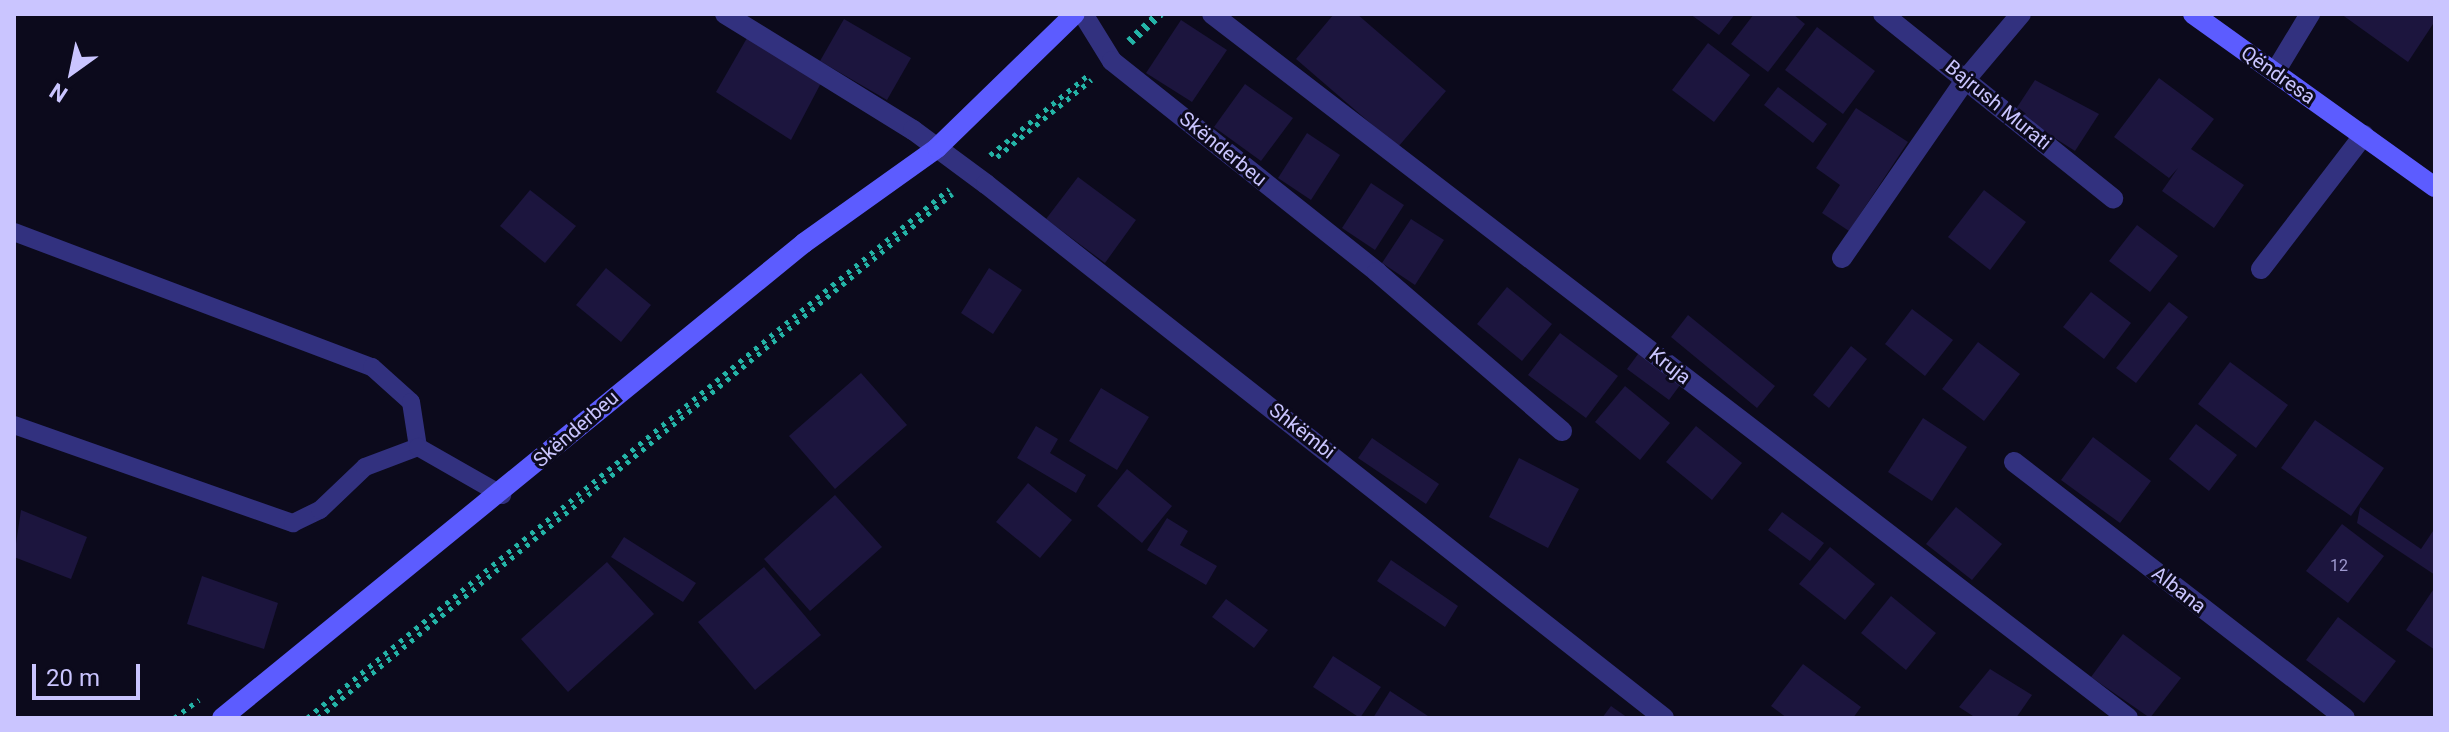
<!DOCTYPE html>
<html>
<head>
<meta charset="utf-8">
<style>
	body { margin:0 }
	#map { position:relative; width:2449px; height:732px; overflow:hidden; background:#0c0a1c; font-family:Roboto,sans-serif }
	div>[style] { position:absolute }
	.building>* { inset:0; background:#1c153e }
	.path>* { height:5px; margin-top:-2.5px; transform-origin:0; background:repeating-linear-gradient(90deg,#24b4a7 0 4px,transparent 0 10px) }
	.service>* { height:18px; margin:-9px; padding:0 9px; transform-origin:9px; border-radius:9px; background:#32317f }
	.minor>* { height:20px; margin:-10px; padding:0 10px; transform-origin:10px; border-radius:10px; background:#32317f }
	.secondary>* { height:20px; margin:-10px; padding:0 10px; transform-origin:10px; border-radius:10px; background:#5c5cff }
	span { translate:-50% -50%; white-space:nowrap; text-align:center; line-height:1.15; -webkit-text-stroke:6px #0c0a1c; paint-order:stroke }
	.number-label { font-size:16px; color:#9e99cf }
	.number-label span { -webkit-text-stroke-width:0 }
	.street-label { font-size:20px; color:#cac5ff }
	.frame { position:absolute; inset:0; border:16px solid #cac5ff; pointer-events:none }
	.north { position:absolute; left:32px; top:32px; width:80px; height:80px; -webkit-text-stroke:6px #0c0a1c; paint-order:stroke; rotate:213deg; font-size:22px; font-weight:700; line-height:32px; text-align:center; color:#cac5ff }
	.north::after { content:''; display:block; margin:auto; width:28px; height:36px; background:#cac5ff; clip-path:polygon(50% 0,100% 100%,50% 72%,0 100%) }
	.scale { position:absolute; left:32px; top:664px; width:108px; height:36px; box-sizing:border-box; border:4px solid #cac5ff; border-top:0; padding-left:10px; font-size:24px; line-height:28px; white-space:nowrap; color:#cac5ff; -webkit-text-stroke:6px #0c0a1c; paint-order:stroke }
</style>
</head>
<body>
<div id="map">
	<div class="building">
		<div style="clip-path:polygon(1334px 14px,1357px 14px,1446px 91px,1398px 147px,1296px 59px)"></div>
		<div style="clip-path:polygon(1690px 14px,1735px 14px,1719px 35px)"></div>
		<div style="clip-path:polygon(1754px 14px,1793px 14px,1805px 24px,1768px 72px,1731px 44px)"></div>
		<div style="clip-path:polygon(2341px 14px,2435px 14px,2435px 21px,2408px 62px)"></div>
		<div style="clip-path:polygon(844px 19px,911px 58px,887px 100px,820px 61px)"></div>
		<div style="clip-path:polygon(1181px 20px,1227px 50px,1192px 102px,1146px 73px)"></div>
		<div style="clip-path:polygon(1817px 27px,1875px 71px,1843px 114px,1785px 70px)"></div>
		<div style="clip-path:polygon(747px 38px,821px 83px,791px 140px,716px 92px)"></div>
		<div style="clip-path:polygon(1708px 43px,1750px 75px,1714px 122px,1672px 90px)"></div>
		<div style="clip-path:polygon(2159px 78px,2214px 119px,2191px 149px,2244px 185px,2214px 228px,2162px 191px,2178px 168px,2169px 178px,2114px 137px)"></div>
		<div style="clip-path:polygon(2035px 80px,2099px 114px,2075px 151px,2014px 112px)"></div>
		<div style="clip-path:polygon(1245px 84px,1293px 118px,1261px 161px,1214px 127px)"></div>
		<div style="clip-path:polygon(1778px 87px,1827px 124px,1813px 143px,1764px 105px)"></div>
		<div style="clip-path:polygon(1856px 108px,1908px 142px,1849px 231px,1822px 213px,1840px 185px,1816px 168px)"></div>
		<div style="clip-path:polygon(1307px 133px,1340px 155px,1311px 200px,1278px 178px)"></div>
		<div style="clip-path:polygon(1078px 177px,1136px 220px,1105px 263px,1046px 219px)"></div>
		<div style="clip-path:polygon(1371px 183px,1404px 205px,1375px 250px,1342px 228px)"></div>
		<div style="clip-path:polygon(530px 190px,576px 226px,545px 263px,500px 226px)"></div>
		<div style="clip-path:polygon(1984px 190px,2026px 222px,1990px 270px,1948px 237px)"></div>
		<div style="clip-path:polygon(1411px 219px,1444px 240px,1415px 285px,1382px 263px)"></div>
		<div style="clip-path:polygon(2137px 225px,2178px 256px,2150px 292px,2109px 261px)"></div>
		<div style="clip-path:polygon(606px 268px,651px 305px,621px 342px,576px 305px)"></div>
		<div style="clip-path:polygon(989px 268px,1022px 290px,993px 334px,961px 313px)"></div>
		<div style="clip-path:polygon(1507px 287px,1552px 324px,1522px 361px,1477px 324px)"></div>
		<div style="clip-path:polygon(2091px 292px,2131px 323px,2104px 359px,2063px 327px)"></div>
		<div style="clip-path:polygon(2169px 302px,2188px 317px,2136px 383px,2116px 368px)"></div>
		<div style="clip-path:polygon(1912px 309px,1953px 340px,1925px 376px,1885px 344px)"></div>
		<div style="clip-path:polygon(1688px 315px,1775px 386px,1757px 408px,1671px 337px)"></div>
		<div style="clip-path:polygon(1560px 333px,1618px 376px,1586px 418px,1528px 375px)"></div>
		<div style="clip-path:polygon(1978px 342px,2020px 374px,1984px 421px,1942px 389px)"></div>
		<div style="clip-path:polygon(1851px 346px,1867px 359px,1829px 408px,1813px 395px)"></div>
		<div style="clip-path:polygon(1641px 350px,1683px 381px,1669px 400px,1627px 369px)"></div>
		<div style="clip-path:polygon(2230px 362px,2288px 405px,2256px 448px,2198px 404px)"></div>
		<div style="clip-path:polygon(861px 373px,907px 425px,835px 489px,789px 436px)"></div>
		<div style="clip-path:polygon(1625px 386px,1670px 423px,1640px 460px,1595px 422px)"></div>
		<div style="clip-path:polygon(1101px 388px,1149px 417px,1117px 470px,1069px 441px)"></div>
		<div style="clip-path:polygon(1923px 418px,1967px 447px,1932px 501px,1888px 472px)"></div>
		<div style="clip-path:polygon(2315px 420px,2384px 468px,2351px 516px,2281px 468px)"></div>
		<div style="clip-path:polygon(2196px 424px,2237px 455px,2209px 491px,2169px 459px)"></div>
		<div style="clip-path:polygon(1036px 426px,1058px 439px,1050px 453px,1086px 475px,1076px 493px,1017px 458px)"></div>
		<div style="clip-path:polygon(1696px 426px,1742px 463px,1712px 500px,1666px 462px)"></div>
		<div style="clip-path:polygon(2093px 437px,2151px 481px,2120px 523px,2061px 480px)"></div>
		<div style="clip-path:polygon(1372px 438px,1439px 484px,1426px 504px,1358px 458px)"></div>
		<div style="clip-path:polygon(1519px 458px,1579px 489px,1548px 548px,1489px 517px)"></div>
		<div style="clip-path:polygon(1127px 469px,1172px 506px,1142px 543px,1097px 506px)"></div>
		<div style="clip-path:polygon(1028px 483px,1072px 520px,1040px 558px,996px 522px)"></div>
		<div style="clip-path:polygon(835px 495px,882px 547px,810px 611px,764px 559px)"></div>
		<div style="clip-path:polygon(1956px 507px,2002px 544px,1972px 580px,1926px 544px)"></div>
		<div style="clip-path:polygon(2360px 507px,2421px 549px,2435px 528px,2435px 575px,2357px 523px)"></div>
		<div style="clip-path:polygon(21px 510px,87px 537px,71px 579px,14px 557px)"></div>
		<div style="clip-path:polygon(1782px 512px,1824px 543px,1810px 561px,1768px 530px)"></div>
		<div style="clip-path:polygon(1167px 518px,1188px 531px,1180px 545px,1217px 566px,1206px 585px,1147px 550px)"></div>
		<div style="clip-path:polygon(2342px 524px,2384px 556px,2348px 603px,2306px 571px)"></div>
		<div style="clip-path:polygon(624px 537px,696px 583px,683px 602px,611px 557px)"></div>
		<div style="clip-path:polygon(1830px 547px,1875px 584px,1845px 620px,1799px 584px)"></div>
		<div style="clip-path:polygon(1391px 560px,1458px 606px,1445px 627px,1377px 581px)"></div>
		<div style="clip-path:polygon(607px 562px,654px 614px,568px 692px,521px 639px)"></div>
		<div style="clip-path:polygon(764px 567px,821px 635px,755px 690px,698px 622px)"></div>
		<div style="clip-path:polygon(202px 576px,278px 603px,264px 649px,187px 624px)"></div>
		<div style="clip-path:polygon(2435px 587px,2435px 650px,2406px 630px)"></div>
		<div style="clip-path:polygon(1891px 596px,1936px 633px,1906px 670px,1861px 633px)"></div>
		<div style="clip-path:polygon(1226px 599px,1268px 630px,1254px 648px,1212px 617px)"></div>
		<div style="clip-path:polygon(2338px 617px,2396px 661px,2364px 703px,2306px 660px)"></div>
		<div style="clip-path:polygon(2123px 634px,2181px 678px,2150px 718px,2091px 677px)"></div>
		<div style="clip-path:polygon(1333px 656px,1381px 687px,1360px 718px,1313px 687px)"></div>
		<div style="clip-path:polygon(1803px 664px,1861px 707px,1853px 718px,1787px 718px,1771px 706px)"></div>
		<div style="clip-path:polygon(1990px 669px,2032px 695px,2016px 718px,1976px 718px,1959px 707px)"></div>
		<div style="clip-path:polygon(1390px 691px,1431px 718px,1373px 718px)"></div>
		<div style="clip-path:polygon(1611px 706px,1628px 718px,1602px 718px)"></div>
	</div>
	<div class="path">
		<div style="left:1128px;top:40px;width:38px;rotate:-43deg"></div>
		<div style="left:1131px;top:43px;width:42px;rotate:-43.1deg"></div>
		<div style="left:990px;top:155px;width:127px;rotate:-39.2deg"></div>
		<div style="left:997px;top:157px;width:122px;rotate:-39.3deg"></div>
		<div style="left:174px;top:718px;width:31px;rotate:-36deg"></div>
		<div style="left:307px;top:718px;width:832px;rotate:-39.49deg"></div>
		<div style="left:318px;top:718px;width:823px;rotate:-39.57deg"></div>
	</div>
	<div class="service">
		<div style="left:14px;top:232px;width:383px;rotate:20.7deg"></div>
		<div style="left:372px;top:367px;width:52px;rotate:41.9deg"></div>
		<div style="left:411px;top:402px;width:46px;rotate:81.2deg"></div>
		<div style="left:14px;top:425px;width:296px;rotate:19.4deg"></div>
		<div style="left:293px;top:523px;width:30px;rotate:-26deg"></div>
		<div style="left:320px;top:510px;width:62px;rotate:-43.7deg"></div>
		<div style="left:365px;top:467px;width:57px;rotate:-20.7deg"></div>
		<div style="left:418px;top:447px;width:97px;rotate:29.7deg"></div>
	</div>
	<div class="minor">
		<div style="left:725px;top:14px;width:221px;rotate:31.7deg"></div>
		<div style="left:913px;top:130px;width:91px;rotate:36.5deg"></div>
		<div style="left:986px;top:184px;width:863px;rotate:38.22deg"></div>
		<div style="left:1083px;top:14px;width:55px;rotate:58.3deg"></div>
		<div style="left:1112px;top:61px;width:339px;rotate:38.5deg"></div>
		<div style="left:1377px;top:272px;width:244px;rotate:40.7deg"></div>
		<div style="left:1212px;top:14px;width:1155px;rotate:37.54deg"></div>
		<div style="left:1883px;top:14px;width:295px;rotate:38.7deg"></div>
		<div style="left:2275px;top:72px;width:68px;rotate:-58.9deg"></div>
		<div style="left:1842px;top:258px;width:218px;rotate:-55.3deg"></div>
		<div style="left:1966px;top:79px;width:85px;rotate:-49.8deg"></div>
		<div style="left:2261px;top:269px;width:169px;rotate:-52.5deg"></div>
		<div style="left:2014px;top:462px;width:418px;rotate:37.7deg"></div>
	</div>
	<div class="secondary">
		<div style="left:2193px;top:14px;width:297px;rotate:35.6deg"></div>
		<div style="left:222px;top:718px;width:751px;rotate:-39.22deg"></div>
		<div style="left:804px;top:243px;width:163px;rotate:-35.5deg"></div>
		<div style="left:937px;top:148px;width:192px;rotate:-44.2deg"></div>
	</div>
	<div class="number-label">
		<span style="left:2339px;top:566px">12</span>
	</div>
	<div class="street-label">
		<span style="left:2278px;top:75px;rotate:35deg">Qëndresa</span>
		<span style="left:1998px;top:105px;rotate:39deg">Bajrush Murati</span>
		<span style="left:1223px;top:149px;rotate:39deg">Skënderbeu</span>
		<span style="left:1670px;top:366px;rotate:38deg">Kruja</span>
		<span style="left:576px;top:429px;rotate:-41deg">Skënderbeu</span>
		<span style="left:1302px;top:431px;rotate:38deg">Shkëmbi</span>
		<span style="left:2179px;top:590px;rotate:38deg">Albana</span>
	</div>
	<div class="frame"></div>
	<div class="north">N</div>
	<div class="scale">20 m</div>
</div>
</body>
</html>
